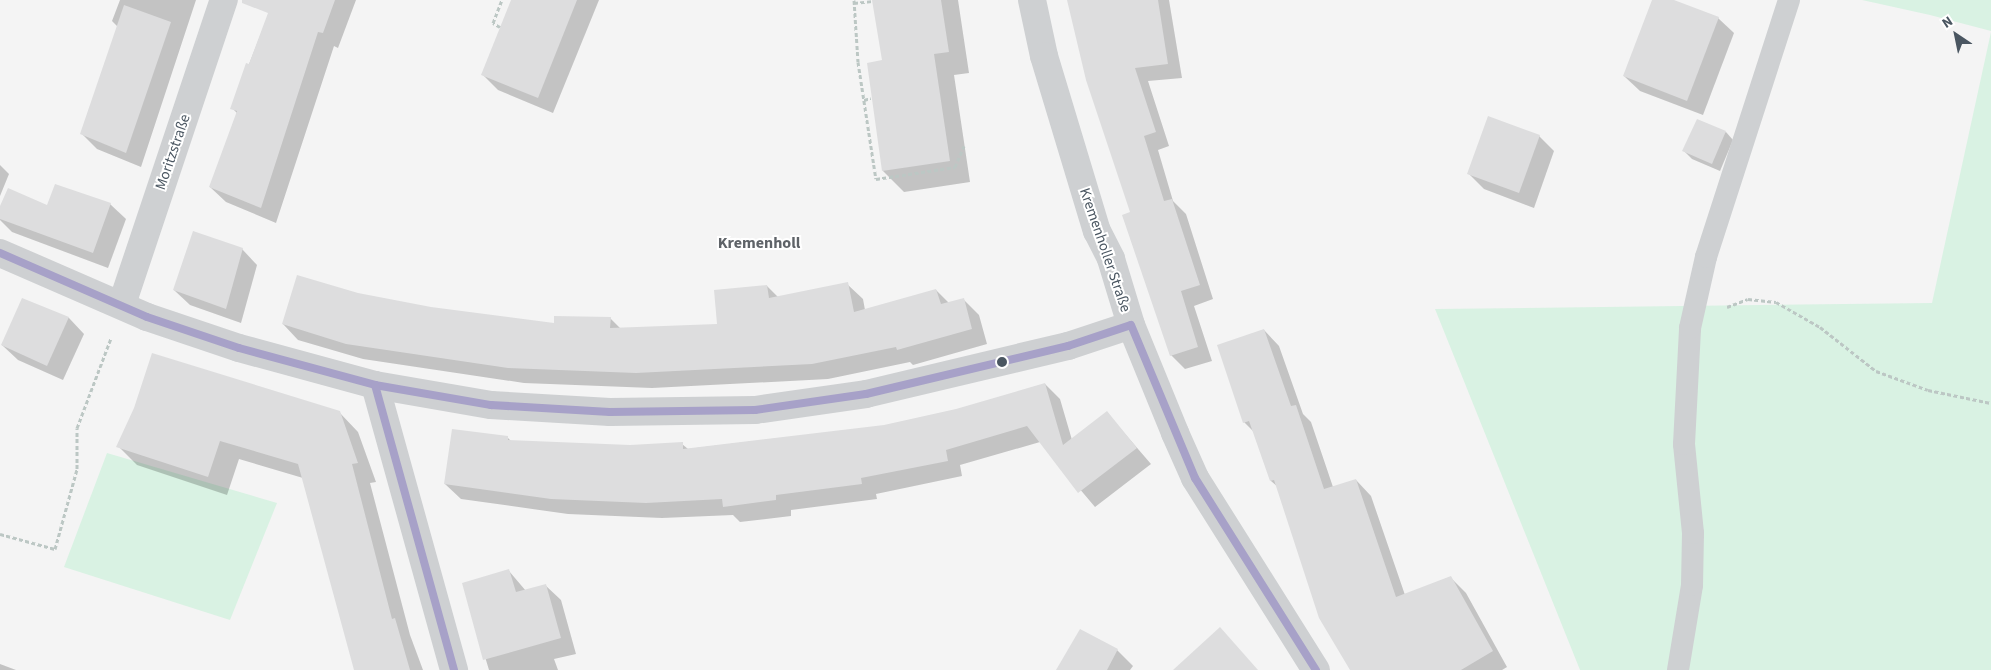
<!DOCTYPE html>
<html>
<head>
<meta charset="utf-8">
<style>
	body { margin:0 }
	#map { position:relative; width:1991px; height:670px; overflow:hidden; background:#f4f4f4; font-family:"Source Sans 3",sans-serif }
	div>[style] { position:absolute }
	.green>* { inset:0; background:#d9f2e3 }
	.shadow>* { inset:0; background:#0003 }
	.building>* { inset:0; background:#ddddde }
	.path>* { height:3px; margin-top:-1.5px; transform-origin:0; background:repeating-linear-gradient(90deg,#bcc7c4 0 4px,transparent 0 6.5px) }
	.lane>* { height:22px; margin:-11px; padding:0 11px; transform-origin:11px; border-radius:11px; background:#ced0d2 }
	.street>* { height:28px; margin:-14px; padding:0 14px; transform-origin:14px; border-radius:14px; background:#ced0d2 }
	.bus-1>* { height:8px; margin:-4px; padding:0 4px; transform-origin:4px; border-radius:4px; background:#a7a1c8 }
	.dots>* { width:14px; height:14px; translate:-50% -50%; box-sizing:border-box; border:2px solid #fff; border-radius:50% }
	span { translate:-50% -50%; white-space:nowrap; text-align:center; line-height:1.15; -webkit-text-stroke:4px #fff; paint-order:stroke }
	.street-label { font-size:15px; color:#4a5661 }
	.neighbourhood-label { font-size:16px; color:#5f6368; font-weight:700 }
	.north { position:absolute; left:1931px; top:10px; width:50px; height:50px; -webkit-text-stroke:4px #fff; paint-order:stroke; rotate:326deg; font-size:14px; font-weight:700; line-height:20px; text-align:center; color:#4a5661 }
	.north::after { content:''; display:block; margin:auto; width:18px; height:22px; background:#4a5661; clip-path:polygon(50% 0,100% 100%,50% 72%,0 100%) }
</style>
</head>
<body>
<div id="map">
	<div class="green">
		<div style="clip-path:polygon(1862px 0,1991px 0,1991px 31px,1930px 15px)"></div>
		<div style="clip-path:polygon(1991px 32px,1991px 670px,1580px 670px,1435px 309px,1932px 303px)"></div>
		<div style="clip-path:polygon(107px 453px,277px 503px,230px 620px,64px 567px)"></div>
	</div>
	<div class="shadow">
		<div style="clip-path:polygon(120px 0,196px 0,141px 167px,97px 149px,81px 133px,118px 27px,112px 21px)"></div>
		<div style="clip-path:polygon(274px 0,356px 0,338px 48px,334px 46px,276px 223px,226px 202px,210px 187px,237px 113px,232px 108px)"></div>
		<div style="clip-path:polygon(513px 0,599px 0,553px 113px,498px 90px,483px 75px)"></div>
		<div style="clip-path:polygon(874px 0,958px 0,969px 73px,954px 75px,970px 182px,904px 192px,883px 171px,868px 64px,884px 61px)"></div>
		<div style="clip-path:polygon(1069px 0,1169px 0,1182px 78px,1148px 81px,1169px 146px,1158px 150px,1173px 201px,1186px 214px,1213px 299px,1194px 306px,1212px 361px,1185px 369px,1171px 355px,1123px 216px,1131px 213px)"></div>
		<div style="clip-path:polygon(1653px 0,1670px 0,1718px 18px,1734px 33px,1703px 115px,1640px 91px,1624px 76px)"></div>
		<div style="clip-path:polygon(1726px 132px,1733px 140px,1720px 171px,1692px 159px,1684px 151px)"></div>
		<div style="clip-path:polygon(1539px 136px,1554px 151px,1534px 208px,1484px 189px,1469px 174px)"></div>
		<div style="clip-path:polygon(0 165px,9px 174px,0 196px)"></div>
		<div style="clip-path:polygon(110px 204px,126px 219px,108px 268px,12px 232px,0 220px,0 210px)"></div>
		<div style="clip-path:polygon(242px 249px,257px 265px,241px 323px,190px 305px,174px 290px)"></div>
		<div style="clip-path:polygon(847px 284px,863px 299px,865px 310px,936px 290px,949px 303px,963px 299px,979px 315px,987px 344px,913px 365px,910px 362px,828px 379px,652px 388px,524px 383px,363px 359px,298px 340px,283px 324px,357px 294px,431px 309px,555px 325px,610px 318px,621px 329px,719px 326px,767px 286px,778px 297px)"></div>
		<div style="clip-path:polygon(23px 300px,69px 318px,84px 334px,63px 380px,18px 360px,2px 345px)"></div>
		<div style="clip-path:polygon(1264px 330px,1279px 346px,1303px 414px,1311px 422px,1333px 487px,1356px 480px,1371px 496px,1405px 595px,1450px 577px,1466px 593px,1507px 667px,1502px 670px,1352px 670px,1278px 487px,1271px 481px,1254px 432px,1244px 422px)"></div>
		<div style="clip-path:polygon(1045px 384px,1060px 399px,1072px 440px,1107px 413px,1151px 464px,1095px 507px,1040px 442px,960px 465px,962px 476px,876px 494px,877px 499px,791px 510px,791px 516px,740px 522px,733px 515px,662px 518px,568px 514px,461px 499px,445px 484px,508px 438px,512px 442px,630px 447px,682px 444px,688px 449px,884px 426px,956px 410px)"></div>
		<div style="clip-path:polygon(339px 412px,358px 432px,376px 482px,370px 483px,410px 635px,423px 670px,356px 670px,303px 478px,239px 459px,227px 495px,137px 465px,118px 446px)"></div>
		<div style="clip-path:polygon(509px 571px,526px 591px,545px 585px,561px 600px,576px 654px,554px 659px,558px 670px,489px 670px,463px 584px)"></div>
		<div style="clip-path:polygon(1080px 631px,1117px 650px,1133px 666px,1130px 670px,1057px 670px)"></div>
		<div style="clip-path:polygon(0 664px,16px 670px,0 670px)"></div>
	</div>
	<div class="building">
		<div style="clip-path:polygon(242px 0,335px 0,323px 33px,318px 32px,261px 208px,209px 187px,237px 111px,230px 109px,246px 63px,249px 64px,268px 13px,242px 3px)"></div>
		<div style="clip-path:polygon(511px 0,577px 0,538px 98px,481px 75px)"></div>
		<div style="clip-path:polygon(872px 0,941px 0,949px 52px,934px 54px,950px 161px,882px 171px,867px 63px,882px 60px)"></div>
		<div style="clip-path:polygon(1067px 0,1158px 0,1168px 64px,1135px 68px,1156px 132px,1144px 136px,1164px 201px,1172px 199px,1200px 285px,1181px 291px,1198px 347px,1170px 356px,1122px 215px,1130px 212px,1086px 80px)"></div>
		<div style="clip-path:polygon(1652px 0,1674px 0,1719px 17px,1687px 101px,1623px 76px)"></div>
		<div style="clip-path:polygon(124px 5px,171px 22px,126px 153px,80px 134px)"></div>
		<div style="clip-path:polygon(1488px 116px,1540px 135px,1519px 193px,1467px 174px)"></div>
		<div style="clip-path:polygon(1697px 119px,1726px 131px,1712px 164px,1682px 151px)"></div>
		<div style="clip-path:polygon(55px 184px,111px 203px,93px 253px,0 219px,0 206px,8px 188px,47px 205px)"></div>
		<div style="clip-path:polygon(193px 231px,243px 248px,226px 309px,173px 290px)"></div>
		<div style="clip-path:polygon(297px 275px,358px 293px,431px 307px,554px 323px,554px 316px,611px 317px,610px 328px,717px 324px,714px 290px,767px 285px,769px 298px,848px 282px,854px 312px,936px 289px,941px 304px,964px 298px,972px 329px,897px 350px,896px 347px,812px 364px,636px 373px,508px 368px,346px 344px,282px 324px)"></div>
		<div style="clip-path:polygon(22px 298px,69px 317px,47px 366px,1px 345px)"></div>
		<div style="clip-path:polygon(1264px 329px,1291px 406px,1296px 405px,1324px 489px,1356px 479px,1396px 597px,1451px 576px,1493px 651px,1461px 670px,1350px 670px,1319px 618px,1274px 480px,1270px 481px,1249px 421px,1243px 423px,1217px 345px)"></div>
		<div style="clip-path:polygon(152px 353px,340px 411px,358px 463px,352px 464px,392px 619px,395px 618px,410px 670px,354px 670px,298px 464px,220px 441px,208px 477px,116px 447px,134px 408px)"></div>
		<div style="clip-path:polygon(1045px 383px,1063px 445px,1107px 411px,1137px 448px,1078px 493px,1027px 426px,946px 450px,948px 461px,861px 478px,862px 484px,776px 495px,776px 500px,723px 507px,722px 499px,646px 503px,551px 499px,444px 484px,452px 429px,508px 436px,508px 440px,630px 445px,683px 442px,683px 449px,884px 425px,956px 409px)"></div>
		<div style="clip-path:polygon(509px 569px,516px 592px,546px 584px,561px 638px,483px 660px,462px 583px)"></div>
		<div style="clip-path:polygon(1220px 627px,1258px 670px,1173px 670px)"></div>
		<div style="clip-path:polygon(1080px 629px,1118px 649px,1107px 670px,1056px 670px)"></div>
	</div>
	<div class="path">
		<div style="left:854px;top:0;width:62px;rotate:86.3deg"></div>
		<div style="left:858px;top:62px;width:118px;rotate:81.3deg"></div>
		<div style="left:876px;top:179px;width:80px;rotate:-8.6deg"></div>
		<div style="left:955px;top:167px;width:23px;rotate:-67deg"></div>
		<div style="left:854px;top:3px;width:18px;rotate:-6deg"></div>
		<div style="left:500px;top:27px;width:8px;rotate:-150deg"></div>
		<div style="left:493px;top:23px;width:25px;rotate:-69deg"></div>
		<div style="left:864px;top:100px;width:7px;rotate:-16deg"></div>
		<div style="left:1727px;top:307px;width:22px;rotate:-21deg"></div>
		<div style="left:1748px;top:299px;width:28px;rotate:6deg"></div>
		<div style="left:1776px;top:302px;width:51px;rotate:29.6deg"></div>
		<div style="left:1820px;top:327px;width:71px;rotate:38.2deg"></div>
		<div style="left:1876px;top:371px;width:55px;rotate:20.1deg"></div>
		<div style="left:1928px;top:390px;width:64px;rotate:11.7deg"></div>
		<div style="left:0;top:534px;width:57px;rotate:15.3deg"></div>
		<div style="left:55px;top:549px;width:83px;rotate:-74.6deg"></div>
		<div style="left:77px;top:469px;width:41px;rotate:-90deg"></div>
		<div style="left:77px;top:428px;width:96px;rotate:-69.3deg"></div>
	</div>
	<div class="lane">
		<div style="left:1678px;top:670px;width:86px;rotate:-80.6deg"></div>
		<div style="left:1692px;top:585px;width:52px;rotate:-88.9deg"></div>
		<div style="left:1693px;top:533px;width:89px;rotate:-95.8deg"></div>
		<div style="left:1684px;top:444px;width:116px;rotate:-87deg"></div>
		<div style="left:1690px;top:328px;width:73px;rotate:-77.3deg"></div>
		<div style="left:1706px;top:257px;width:270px;rotate:-72.1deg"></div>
	</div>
	<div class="street">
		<div style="left:1032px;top:0;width:57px;rotate:77.9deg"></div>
		<div style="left:1044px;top:56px;width:183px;rotate:73.2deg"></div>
		<div style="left:1097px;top:231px;width:31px;rotate:63deg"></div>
		<div style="left:1111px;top:259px;width:69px;rotate:73.1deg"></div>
		<div style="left:1131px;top:325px;width:117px;rotate:67.8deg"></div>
		<div style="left:1175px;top:433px;width:49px;rotate:66deg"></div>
		<div style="left:1195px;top:478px;width:227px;rotate:57.8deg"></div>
		<div style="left:0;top:253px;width:160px;rotate:23.5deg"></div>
		<div style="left:147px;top:317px;width:97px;rotate:18.6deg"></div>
		<div style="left:239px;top:348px;width:141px;rotate:15.2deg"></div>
		<div style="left:375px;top:385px;width:118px;rotate:9.8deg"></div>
		<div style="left:491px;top:405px;width:119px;rotate:3.4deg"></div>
		<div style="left:610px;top:412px;width:145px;rotate:-0.8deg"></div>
		<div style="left:755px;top:410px;width:112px;rotate:-8.2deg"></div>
		<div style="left:866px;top:394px;width:208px;rotate:-13.4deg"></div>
		<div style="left:1068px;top:346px;width:66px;rotate:-18.4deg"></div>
		<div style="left:122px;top:304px;width:321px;rotate:-71.5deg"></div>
		<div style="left:375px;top:385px;width:296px;rotate:74.5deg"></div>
	</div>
	<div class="bus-1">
		<div style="left:0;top:253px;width:160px;rotate:23.5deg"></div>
		<div style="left:147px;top:317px;width:97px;rotate:18.6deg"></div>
		<div style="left:239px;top:348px;width:141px;rotate:15.2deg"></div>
		<div style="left:375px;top:385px;width:118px;rotate:9.8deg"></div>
		<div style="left:491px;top:405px;width:119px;rotate:3.4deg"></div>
		<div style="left:610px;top:412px;width:145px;rotate:-0.8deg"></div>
		<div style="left:755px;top:410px;width:112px;rotate:-8.2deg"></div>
		<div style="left:866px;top:394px;width:208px;rotate:-13.4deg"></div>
		<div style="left:1068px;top:346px;width:66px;rotate:-18.4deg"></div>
		<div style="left:1131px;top:325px;width:166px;rotate:67.3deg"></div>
		<div style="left:1195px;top:478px;width:227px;rotate:57.8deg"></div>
		<div style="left:375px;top:385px;width:296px;rotate:74.5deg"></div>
	</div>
	<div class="dots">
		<div style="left:1002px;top:362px;background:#4a5661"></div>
	</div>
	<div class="street-label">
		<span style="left:173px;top:152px;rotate:-71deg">Moritzstraße</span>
		<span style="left:1105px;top:250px;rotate:71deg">Kremenholler Straße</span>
	</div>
	<div class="neighbourhood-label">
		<span style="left:759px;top:243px">Kremenholl</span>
	</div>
	<div class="north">N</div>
</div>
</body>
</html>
